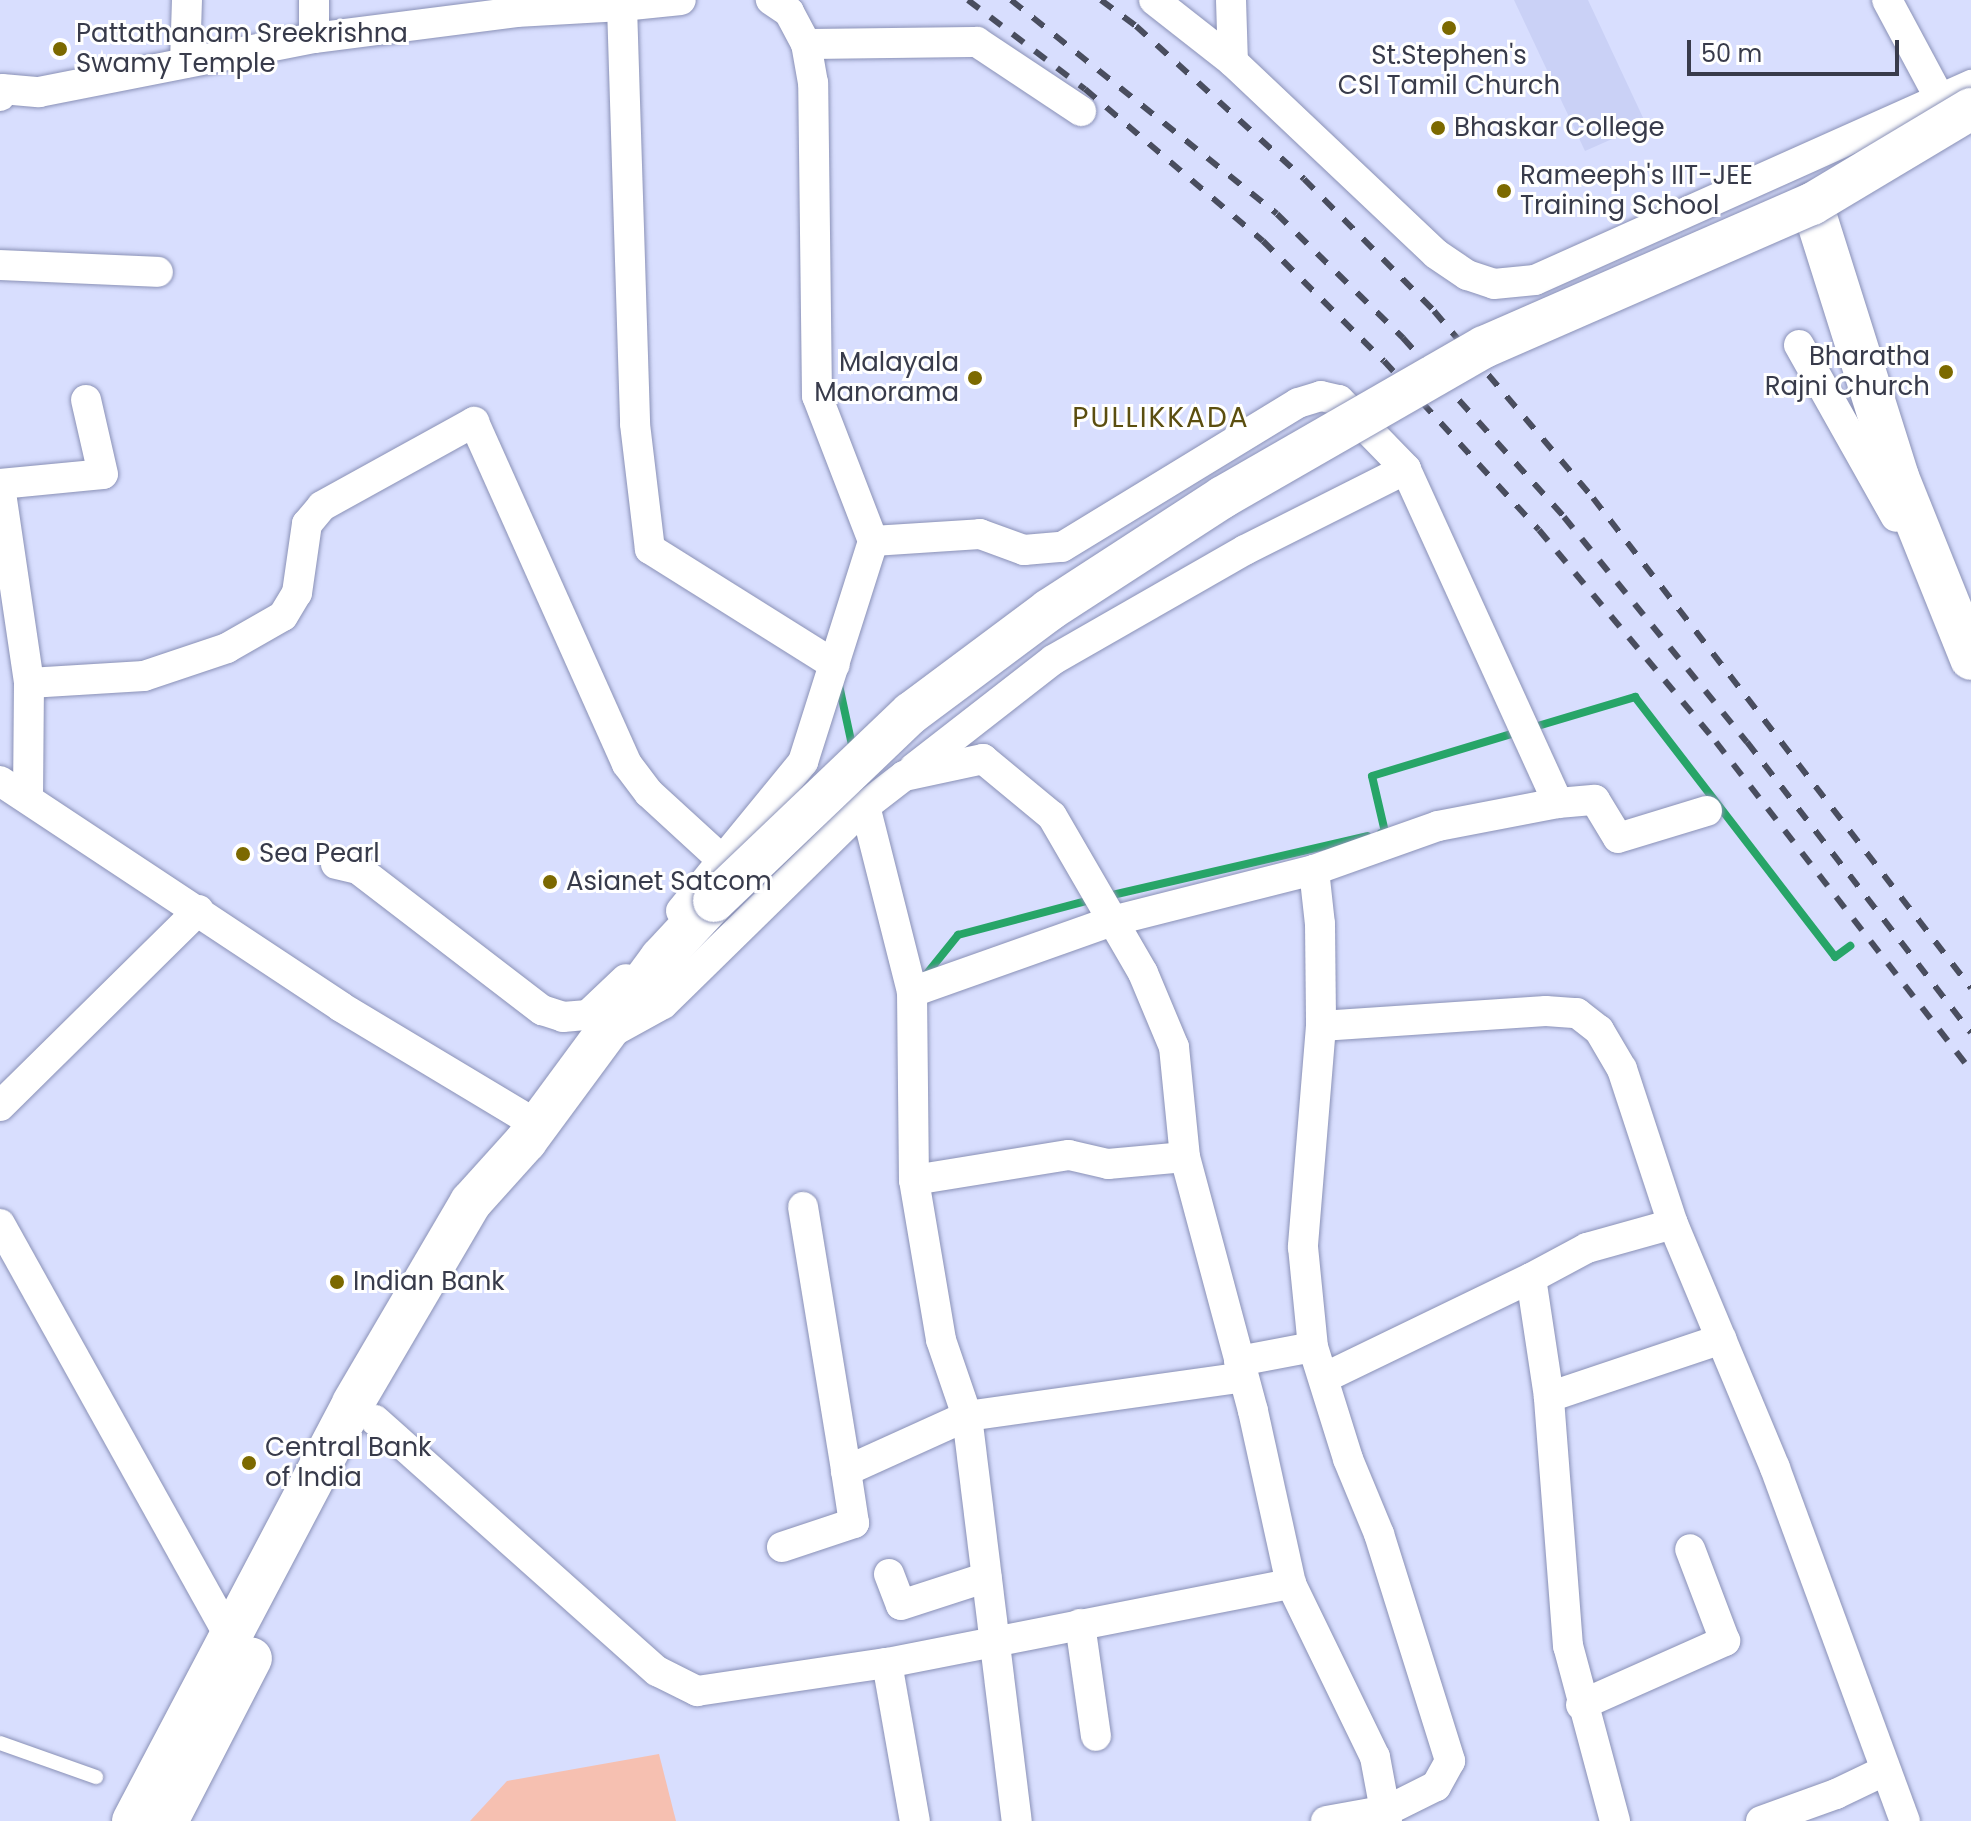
<!DOCTYPE html>
<html>
<head>
<meta charset="utf-8">
<style>
	body { margin:0 }
	#map { position:relative; width:1971px; height:1821px; overflow:hidden; background:#d8defe; font-family:Poppins,sans-serif }
	div>[style] { position:absolute }
	.built>* { inset:0; background:#cad1f6 }
	.green>* { inset:0; background:#f6c0b1 }
	.stream>* { height:8px; margin:-4px; padding:0 4px; transform-origin:4px; border-radius:4px; background:#27a568 }
	.roads { filter:drop-shadow(0 0 2px #8a91b6) drop-shadow(0 0 2px #8a91b6) }
	.lane>* { height:14px; margin:-7px; padding:0 7px; transform-origin:7px; border-radius:7px; background:#fff }
	.street>* { height:30px; margin:-15px; padding:0 15px; transform-origin:15px; border-radius:15px; background:#fff }
	.secondary>* { height:42px; margin:-21px; padding:0 21px; transform-origin:21px; border-radius:21px; background:#fff }
	.rail>* { height:6px; margin-top:-3px; transform-origin:0; background:repeating-linear-gradient(90deg,#494d5e 0 14px,transparent 0 28px) }
	.bridges { filter:drop-shadow(0 0 2px #8a91b6) drop-shadow(0 0 2px #8a91b6) }
	.secondary-bridge>* { height:42px; margin:-21px; padding:0 21px; transform-origin:21px; border-radius:21px; background:#fff }
	.dots>* { width:22px; height:22px; translate:-50% -50%; box-sizing:border-box; border:4px solid #fff; border-radius:50% }
	span { translate:-50% -50%; white-space:nowrap; text-align:center; line-height:1.15; -webkit-text-stroke:6px #fff; paint-order:stroke }
	.poi-label { font-size:26px; color:#383b4b }
	.left { translate:0 -50%; text-align:left }
	.right { translate:-100% -50%; text-align:right }
	.neighbourhood-label { font-size:28px; color:#5b4e0f; letter-spacing:2px }
	.scale { position:absolute; left:1687px; top:40px; width:212px; height:36px; box-sizing:border-box; border:4px solid #383b4b; border-top:0; padding-left:10px; font-size:24px; line-height:28px; white-space:nowrap; color:#383b4b; -webkit-text-stroke:6px #fff; paint-order:stroke }
</style>
</head>
<body>
<div id="map">
	<div class="built">
		<div style="clip-path:polygon(1514px 0,1588px 0,1646px 124px,1585px 151px)"></div>
	</div>
	<div class="green">
		<div style="clip-path:polygon(659px 1754px,676px 1821px,470px 1821px,507px 1781px)"></div>
	</div>
	<div class="stream">
		<div style="left:839px;top:685px;width:66px;rotate:77.8deg"></div>
		<div style="left:1531px;top:728px;width:109px;rotate:-16.6deg"></div>
		<div style="left:1635px;top:697px;width:328px;rotate:52.4deg"></div>
		<div style="left:1835px;top:957px;width:19px;rotate:-36deg"></div>
		<div style="left:1381px;top:833px;width:4px;rotate:-14deg"></div>
		<div style="left:1385px;top:832px;width:57px;rotate:-103.1deg"></div>
		<div style="left:1372px;top:776px;width:152px;rotate:-16.8deg"></div>
		<div style="left:1108px;top:896px;width:266px;rotate:-13deg"></div>
		<div style="left:925px;top:976px;width:53px;rotate:-51.2deg"></div>
		<div style="left:958px;top:935px;width:141px;rotate:-14.8deg"></div>
	</div>
	<div class="roads">
		<div class="lane">
			<div style="left:0;top:1743px;width:102px;rotate:19.5deg"></div>
		</div>
		<div class="street">
			<div style="left:623px;top:0;width:6px;rotate:99deg"></div>
			<div style="left:622px;top:6px;width:59px;rotate:-5.8deg"></div>
			<div style="left:1154px;top:0;width:100px;rotate:38.1deg"></div>
			<div style="left:1233px;top:62px;width:279px;rotate:43.4deg"></div>
			<div style="left:1436px;top:254px;width:37px;rotate:34deg"></div>
			<div style="left:1467px;top:275px;width:28px;rotate:18deg"></div>
			<div style="left:1494px;top:284px;width:41px;rotate:-5.6deg"></div>
			<div style="left:1535px;top:280px;width:478px;rotate:-24.1deg"></div>
			<div style="left:1231px;top:0;width:62px;rotate:88.2deg"></div>
			<div style="left:1887px;top:0;width:112px;rotate:61.8deg"></div>
			<div style="left:314px;top:38px;width:38px;rotate:-90deg"></div>
			<div style="left:806px;top:44px;width:171px;rotate:-0.7deg"></div>
			<div style="left:977px;top:42px;width:125px;rotate:33.6deg"></div>
			<div style="left:185px;top:63px;width:63px;rotate:-88.2deg"></div>
			<div style="left:0;top:96px;width:7px;rotate:-74deg"></div>
			<div style="left:2px;top:89px;width:37px;rotate:5deg"></div>
			<div style="left:39px;top:92px;width:280px;rotate:-11.1deg"></div>
			<div style="left:314px;top:38px;width:204px;rotate:-7.3deg"></div>
			<div style="left:516px;top:12px;width:106px;rotate:-3.2deg"></div>
			<div style="left:622px;top:6px;width:418px;rotate:88.2deg"></div>
			<div style="left:635px;top:424px;width:126px;rotate:83.2deg"></div>
			<div style="left:650px;top:549px;width:218px;rotate:32.1deg"></div>
			<div style="left:0;top:265px;width:158px;rotate:2.5deg"></div>
			<div style="left:1799px;top:345px;width:197px;rotate:60.6deg"></div>
			<div style="left:0;top:484px;width:103px;rotate:-5.5deg"></div>
			<div style="left:103px;top:474px;width:76px;rotate:-102.9deg"></div>
			<div style="left:0;top:486px;width:199px;rotate:81.6deg"></div>
			<div style="left:29px;top:683px;width:114px;rotate:90.5deg"></div>
			<div style="left:873px;top:541px;width:107px;rotate:-3.7deg"></div>
			<div style="left:980px;top:534px;width:47px;rotate:20deg"></div>
			<div style="left:1024px;top:550px;width:38px;rotate:-5deg"></div>
			<div style="left:1062px;top:547px;width:276px;rotate:-31.4deg"></div>
			<div style="left:1298px;top:403px;width:24px;rotate:-17deg"></div>
			<div style="left:1321px;top:396px;width:18px;rotate:13deg"></div>
			<div style="left:1339px;top:400px;width:96px;rotate:45.8deg"></div>
			<div style="left:1406px;top:469px;width:180px;rotate:153.3deg"></div>
			<div style="left:1245px;top:550px;width:221px;rotate:150.2deg"></div>
			<div style="left:1053px;top:660px;width:177px;rotate:142.1deg"></div>
			<div style="left:29px;top:683px;width:115px;rotate:-3.5deg"></div>
			<div style="left:144px;top:676px;width:88px;rotate:-18.6deg"></div>
			<div style="left:227px;top:648px;width:64px;rotate:-29.7deg"></div>
			<div style="left:283px;top:616px;width:27px;rotate:-59deg"></div>
			<div style="left:297px;top:593px;width:70px;rotate:-81.8deg"></div>
			<div style="left:307px;top:524px;width:23px;rotate:-50deg"></div>
			<div style="left:322px;top:506px;width:174px;rotate:-28.9deg"></div>
			<div style="left:474px;top:422px;width:375px;rotate:65.9deg"></div>
			<div style="left:627px;top:764px;width:36px;rotate:53deg"></div>
			<div style="left:649px;top:793px;width:99px;rotate:42.5deg"></div>
			<div style="left:0;top:781px;width:409px;rotate:33.5deg"></div>
			<div style="left:341px;top:1007px;width:229px;rotate:31deg"></div>
			<div style="left:1558px;top:803px;width:37px;rotate:-5deg"></div>
			<div style="left:1595px;top:800px;width:44px;rotate:58.8deg"></div>
			<div style="left:1618px;top:838px;width:93px;rotate:-16.9deg"></div>
			<div style="left:865px;top:806px;width:192px;rotate:75.8deg"></div>
			<div style="left:912px;top:992px;width:188px;rotate:89.4deg"></div>
			<div style="left:914px;top:1180px;width:162px;rotate:80.4deg"></div>
			<div style="left:941px;top:1340px;width:80px;rotate:71.1deg"></div>
			<div style="left:967px;top:1416px;width:408px;rotate:83deg"></div>
			<div style="left:336px;top:864px;width:23px;rotate:13deg"></div>
			<div style="left:358px;top:869px;width:232px;rotate:37.5deg"></div>
			<div style="left:542px;top:1010px;width:22px;rotate:18deg"></div>
			<div style="left:563px;top:1017px;width:25px;rotate:-5deg"></div>
			<div style="left:588px;top:1015px;width:52px;rotate:-43.5deg"></div>
			<div style="left:1314px;top:870px;width:132px;rotate:-19.5deg"></div>
			<div style="left:1438px;top:826px;width:122px;rotate:-10.9deg"></div>
			<div style="left:1558px;top:803px;width:367px;rotate:-114.5deg"></div>
			<div style="left:681px;top:911px;width:193px;rotate:-50.7deg"></div>
			<div style="left:803px;top:762px;width:232px;rotate:-72.4deg"></div>
			<div style="left:873px;top:541px;width:155px;rotate:-111.1deg"></div>
			<div style="left:817px;top:396px;width:313px;rotate:-90.7deg"></div>
			<div style="left:813px;top:83px;width:40px;rotate:-100deg"></div>
			<div style="left:806px;top:44px;width:36px;rotate:-118deg"></div>
			<div style="left:789px;top:12px;width:22px;rotate:-146deg"></div>
			<div style="left:912px;top:992px;width:212px;rotate:-19.5deg"></div>
			<div style="left:1112px;top:921px;width:208px;rotate:-14.2deg"></div>
			<div style="left:1314px;top:870px;width:54px;rotate:83.7deg"></div>
			<div style="left:1320px;top:924px;width:102px;rotate:89.4deg"></div>
			<div style="left:1321px;top:1026px;width:225px;rotate:-3.8deg"></div>
			<div style="left:1546px;top:1011px;width:31px;rotate:4deg"></div>
			<div style="left:1577px;top:1013px;width:28px;rotate:38deg"></div>
			<div style="left:1599px;top:1030px;width:45px;rotate:59.5deg"></div>
			<div style="left:1622px;top:1069px;width:163px;rotate:71.8deg"></div>
			<div style="left:1673px;top:1224px;width:264px;rotate:67.3deg"></div>
			<div style="left:1775px;top:1468px;width:376px;rotate:69.8deg"></div>
			<div style="left:1321px;top:1026px;width:222px;rotate:94.7deg"></div>
			<div style="left:1303px;top:1247px;width:100px;rotate:84.3deg"></div>
			<div style="left:1313px;top:1347px;width:117px;rotate:72.6deg"></div>
			<div style="left:1348px;top:1459px;width:81px;rotate:67.5deg"></div>
			<div style="left:1379px;top:1534px;width:238px;rotate:72.6deg"></div>
			<div style="left:1450px;top:1761px;width:29px;rotate:119deg"></div>
			<div style="left:1436px;top:1786px;width:54px;rotate:153.4deg"></div>
			<div style="left:1388px;top:1810px;width:63px;rotate:169.9deg"></div>
			<div style="left:612px;top:1032px;width:58px;rotate:-28.8deg"></div>
			<div style="left:663px;top:1004px;width:283px;rotate:-44.4deg"></div>
			<div style="left:865px;top:806px;width:49px;rotate:-37.6deg"></div>
			<div style="left:904px;top:776px;width:81px;rotate:-12.1deg"></div>
			<div style="left:983px;top:759px;width:89px;rotate:39.6deg"></div>
			<div style="left:1052px;top:816px;width:181px;rotate:59.9deg"></div>
			<div style="left:1143px;top:973px;width:80px;rotate:67.3deg"></div>
			<div style="left:1174px;top:1047px;width:111px;rotate:84.3deg"></div>
			<div style="left:1185px;top:1157px;width:263px;rotate:75deg"></div>
			<div style="left:1253px;top:1411px;width:177px;rotate:77.6deg"></div>
			<div style="left:1291px;top:1584px;width:192px;rotate:64.1deg"></div>
			<div style="left:1375px;top:1757px;width:65px;rotate:79.4deg"></div>
			<div style="left:0;top:1106px;width:279px;rotate:-44.6deg"></div>
			<div style="left:914px;top:1180px;width:157px;rotate:-9.2deg"></div>
			<div style="left:1069px;top:1155px;width:40px;rotate:13deg"></div>
			<div style="left:1108px;top:1164px;width:77px;rotate:-5.2deg"></div>
			<div style="left:803px;top:1207px;width:267px;rotate:80.7deg"></div>
			<div style="left:846px;top:1471px;width:133px;rotate:-24.4deg"></div>
			<div style="left:967px;top:1416px;width:279px;rotate:-8deg"></div>
			<div style="left:0;top:1224px;width:473px;rotate:60.9deg"></div>
			<div style="left:1239px;top:1361px;width:75px;rotate:-10.7deg"></div>
			<div style="left:1326px;top:1377px;width:228px;rotate:-25.8deg"></div>
			<div style="left:1549px;top:1397px;width:182px;rotate:-18.6deg"></div>
			<div style="left:375px;top:1420px;width:378px;rotate:41.7deg"></div>
			<div style="left:657px;top:1671px;width:45px;rotate:26.6deg"></div>
			<div style="left:697px;top:1691px;width:192px;rotate:-8.4deg"></div>
			<div style="left:887px;top:1663px;width:412px;rotate:-11.1deg"></div>
			<div style="left:782px;top:1547px;width:76px;rotate:-18.4deg"></div>
			<div style="left:854px;top:1523px;width:53px;rotate:-98.7deg"></div>
			<div style="left:889px;top:1574px;width:33px;rotate:69deg"></div>
			<div style="left:901px;top:1605px;width:90px;rotate:-18deg"></div>
			<div style="left:1080px;top:1624px;width:113px;rotate:81.9deg"></div>
			<div style="left:887px;top:1663px;width:160px;rotate:80deg"></div>
			<div style="left:1581px;top:1705px;width:158px;rotate:-24deg"></div>
			<div style="left:1725px;top:1641px;width:98px;rotate:-110.8deg"></div>
			<div style="left:1615px;top:1821px;width:181px;rotate:-105deg"></div>
			<div style="left:1568px;top:1646px;width:250px;rotate:-94.4deg"></div>
			<div style="left:1549px;top:1397px;width:120px;rotate:-98.6deg"></div>
			<div style="left:1531px;top:1278px;width:64px;rotate:-28.2deg"></div>
			<div style="left:1587px;top:1248px;width:89px;rotate:-15.6deg"></div>
			<div style="left:1761px;top:1821px;width:80px;rotate:-19.8deg"></div>
			<div style="left:1836px;top:1794px;width:55px;rotate:-25.6deg"></div>
		</div>
		<div class="secondary">
			<div style="left:1812px;top:204px;width:286px;rotate:72.5deg"></div>
			<div style="left:1898px;top:477px;width:196px;rotate:68.1deg"></div>
			<div style="left:133px;top:1821px;width:472px;rotate:-62.2deg"></div>
			<div style="left:353px;top:1403px;width:233px;rotate:-59.6deg"></div>
			<div style="left:471px;top:1202px;width:82px;rotate:-48deg"></div>
			<div style="left:526px;top:1141px;width:227px;rotate:-53.6deg"></div>
			<div style="left:661px;top:958px;width:78px;rotate:-47.1deg"></div>
			<div style="left:167px;top:1821px;width:183px;rotate:-62.7deg"></div>
		</div>
	</div>
	<div class="rail">
		<div style="left:968px;top:0;width:147px;rotate:37.3deg"></div>
		<div style="left:1085px;top:89px;width:234px;rotate:40.5deg"></div>
		<div style="left:1263px;top:241px;width:170px;rotate:44.8deg"></div>
		<div style="left:1384px;top:361px;width:229px;rotate:47.5deg"></div>
		<div style="left:1539px;top:530px;width:276px;rotate:50.1deg"></div>
		<div style="left:1716px;top:742px;width:416px;rotate:52.2deg"></div>
		<div style="left:1011px;top:0;width:341px;rotate:38.8deg"></div>
		<div style="left:1277px;top:214px;width:177px;rotate:44.5deg"></div>
		<div style="left:1403px;top:338px;width:241px;rotate:48deg"></div>
		<div style="left:1564px;top:517px;width:290px;rotate:50.9deg"></div>
		<div style="left:1747px;top:742px;width:367px;rotate:52.4deg"></div>
		<div style="left:1101px;top:0;width:44px;rotate:36.6deg"></div>
		<div style="left:1136px;top:26px;width:227px;rotate:42.3deg"></div>
		<div style="left:1304px;top:179px;width:185px;rotate:45.4deg"></div>
		<div style="left:1434px;top:311px;width:245px;rotate:49.6deg"></div>
		<div style="left:1593px;top:498px;width:619px;rotate:52.35deg"></div>
	</div>
	<div class="bridges">
		<div class="secondary-bridge">
			<div style="left:714px;top:901px;width:272px;rotate:-43.7deg"></div>
			<div style="left:911px;top:713px;width:172px;rotate:-36.7deg"></div>
			<div style="left:1049px;top:610px;width:207px;rotate:-33deg"></div>
			<div style="left:1223px;top:497px;width:301px;rotate:-29.9deg"></div>
			<div style="left:1484px;top:347px;width:358px;rotate:-23.6deg"></div>
			<div style="left:1812px;top:204px;width:185px;rotate:-30.9deg"></div>
		</div>
	</div>
	<div class="dots">
		<div style="left:1449px;top:28px;background:#7c6900"></div>
		<div style="left:60px;top:49px;background:#7c6900"></div>
		<div style="left:1438px;top:128px;background:#7c6900"></div>
		<div style="left:1504px;top:191px;background:#7c6900"></div>
		<div style="left:1946px;top:372px;background:#7c6900"></div>
		<div style="left:975px;top:378px;background:#7c6900"></div>
		<div style="left:243px;top:854px;background:#7c6900"></div>
		<div style="left:550px;top:882px;background:#7c6900"></div>
		<div style="left:337px;top:1282px;background:#7c6900"></div>
		<div style="left:249px;top:1463px;background:#7c6900"></div>
	</div>
	<div class="poi-label">
		<span class="left" style="left:76px;top:49px">Pattathanam Sreekrishna<br>Swamy Temple</span>
		<span style="left:1449px;top:71px">St.Stephen's<br>CSI Tamil Church</span>
		<span class="left" style="left:1454px;top:128px">Bhaskar College</span>
		<span class="left" style="left:1520px;top:191px">Rameeph's IIT-JEE<br>Training School</span>
		<span class="right" style="left:1930px;top:372px">Bharatha<br>Rajni Church</span>
		<span class="right" style="left:959px;top:378px">Malayala<br>Manorama</span>
		<span class="left" style="left:259px;top:854px">Sea Pearl</span>
		<span class="left" style="left:566px;top:882px">Asianet Satcom</span>
		<span class="left" style="left:353px;top:1282px">Indian Bank</span>
		<span class="left" style="left:265px;top:1463px">Central Bank<br>of India</span>
	</div>
	<div class="neighbourhood-label">
		<span style="left:1161px;top:418px">PULLIKKADA</span>
	</div>
	<div class="scale">50 m</div>
</div>
</body>
</html>
